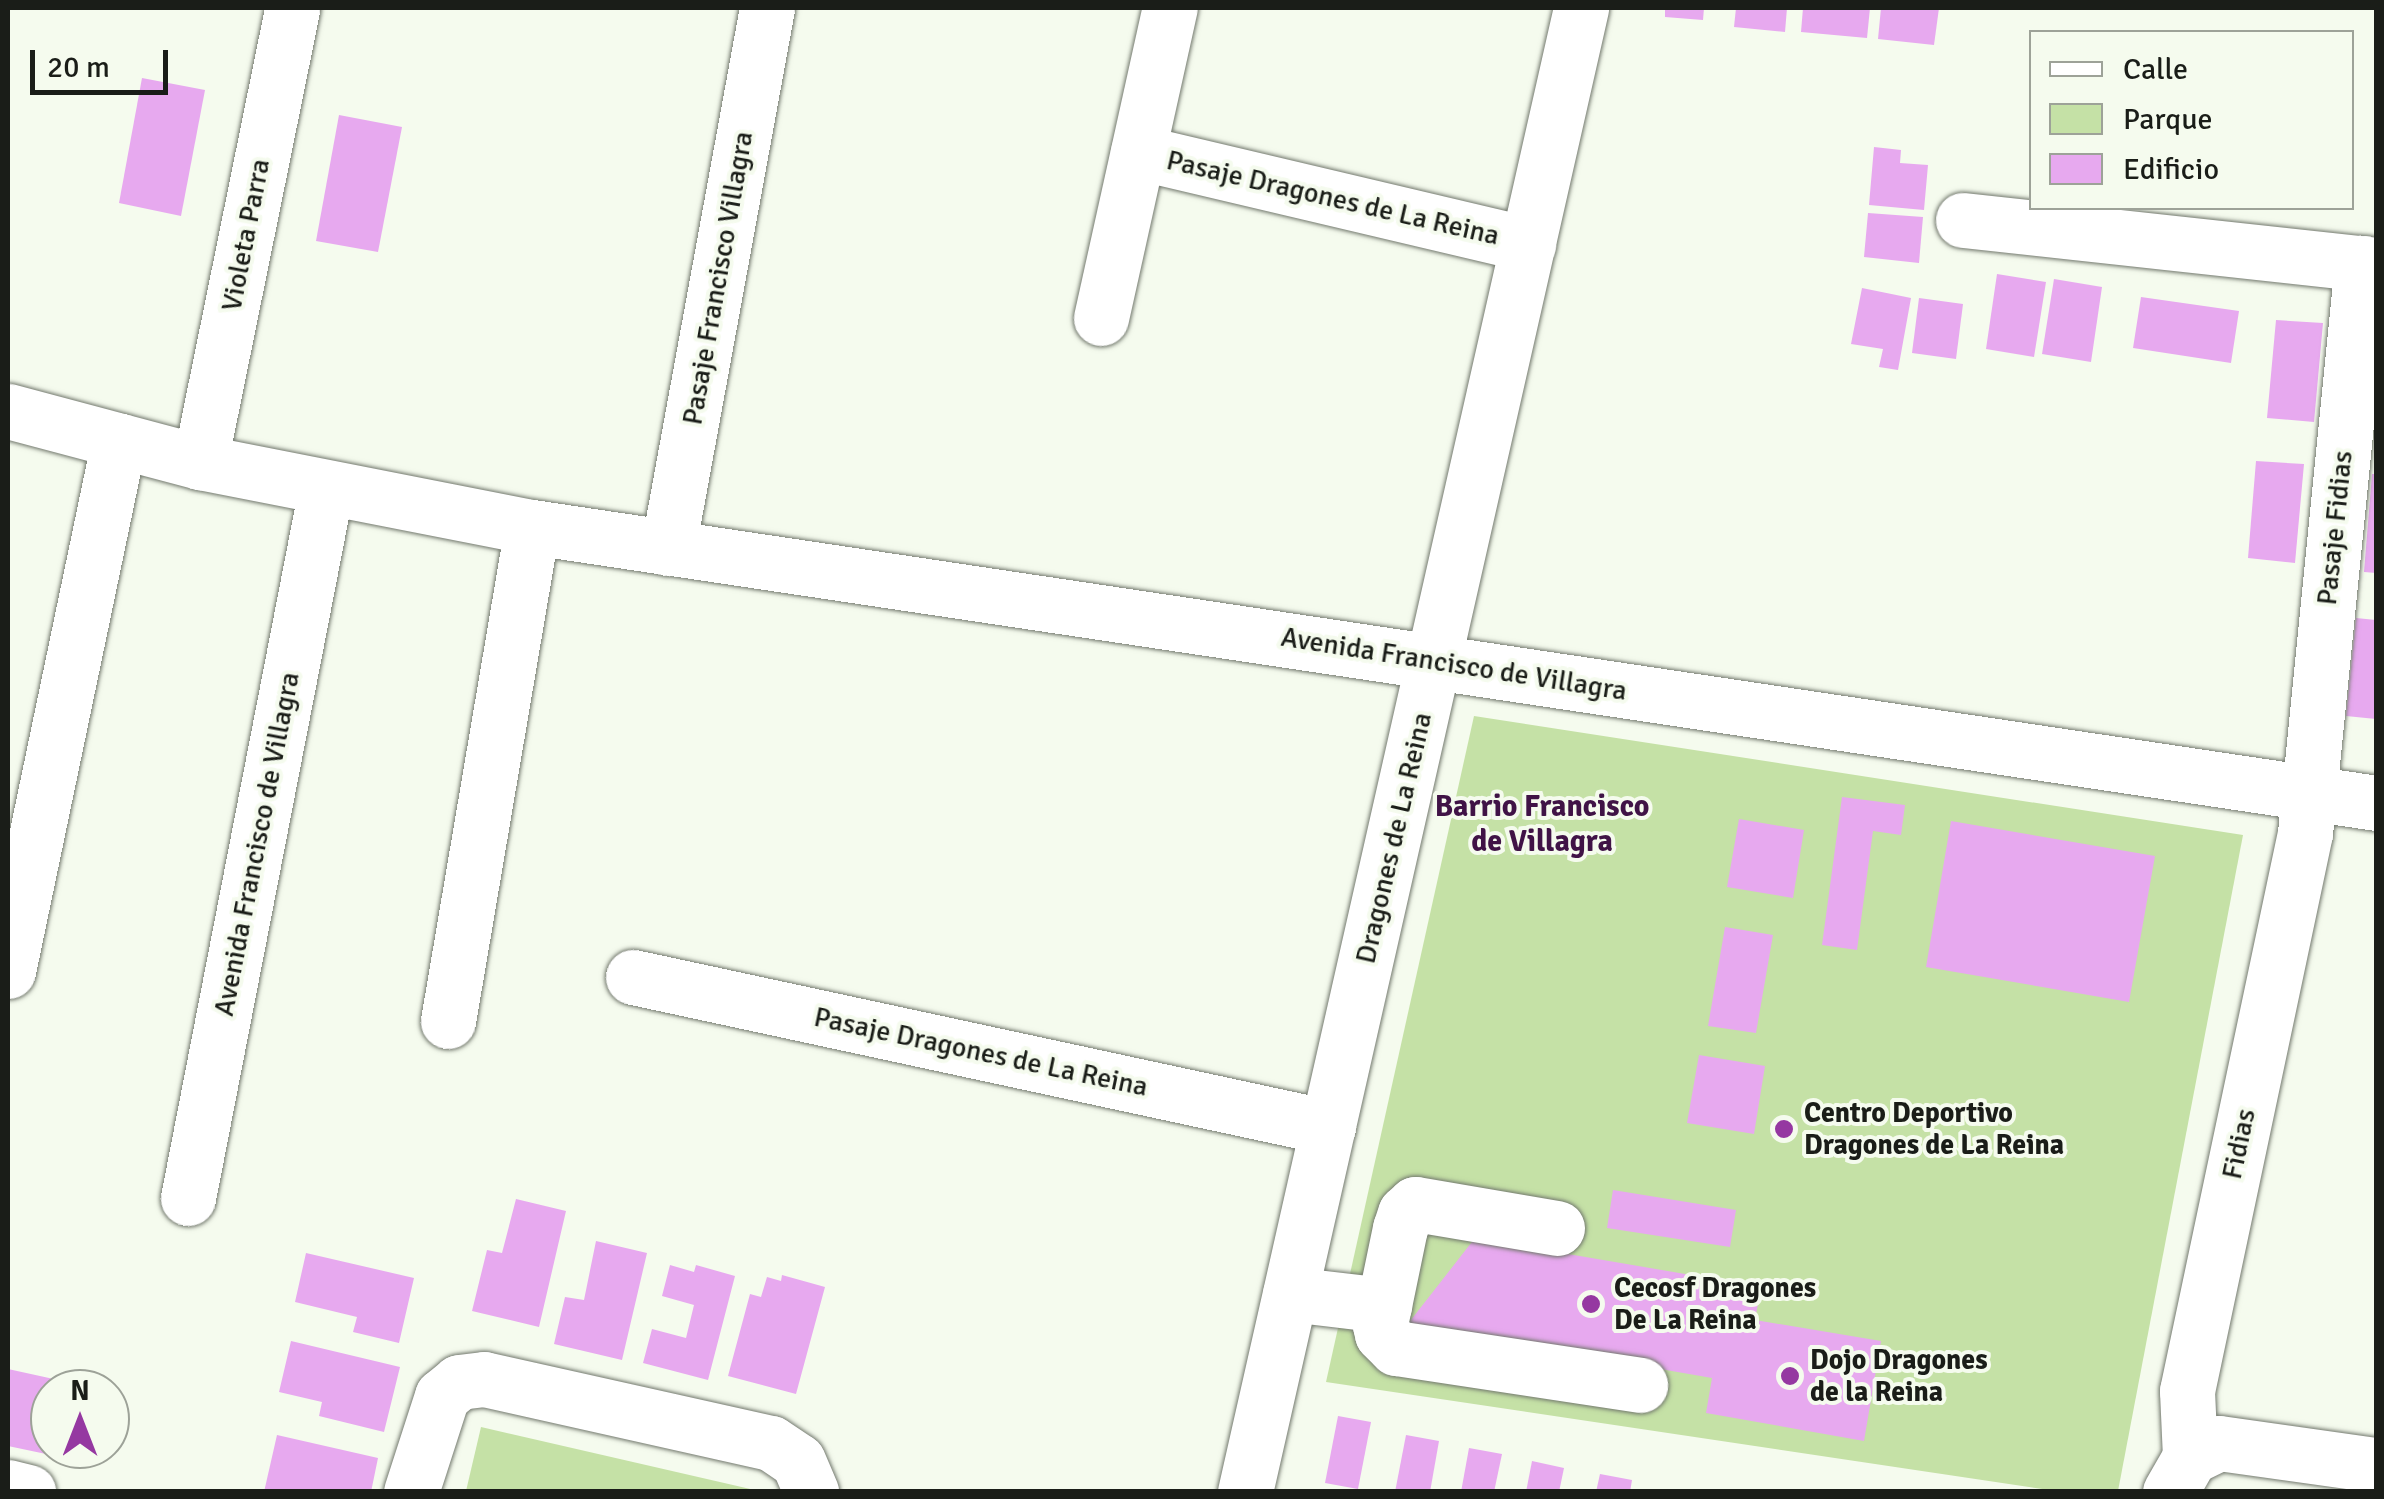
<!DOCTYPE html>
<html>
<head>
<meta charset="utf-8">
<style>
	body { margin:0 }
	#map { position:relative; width:2384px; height:1499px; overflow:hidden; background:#f5fbee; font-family:Signika,sans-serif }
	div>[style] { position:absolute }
	.green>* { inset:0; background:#c5e1a6 }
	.building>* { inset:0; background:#e7a9ef }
	.roads { filter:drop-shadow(0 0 2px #73796e) drop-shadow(0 0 2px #73796e) }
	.minor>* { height:55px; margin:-27.5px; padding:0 27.5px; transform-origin:27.5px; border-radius:27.5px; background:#fff }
	.dots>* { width:28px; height:28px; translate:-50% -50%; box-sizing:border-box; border:5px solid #f5fbee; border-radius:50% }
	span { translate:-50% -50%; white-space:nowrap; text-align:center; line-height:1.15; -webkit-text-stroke:8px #f5fbee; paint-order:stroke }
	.street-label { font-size:28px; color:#1a1d18 }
	.poi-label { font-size:28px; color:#1a1d18; font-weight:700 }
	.left { translate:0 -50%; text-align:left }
	.neighbourhood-label { font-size:30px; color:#401346; font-weight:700 }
	.frame { position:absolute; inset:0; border:10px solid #1a1d18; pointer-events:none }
	.legend { position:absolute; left:2029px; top:30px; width:325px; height:180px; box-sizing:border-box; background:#f5fbee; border:2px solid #9da298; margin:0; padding:12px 18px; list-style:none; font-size:30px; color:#1a1d18 }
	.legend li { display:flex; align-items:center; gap:20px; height:50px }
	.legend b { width:50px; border:2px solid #9da298 }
	.north { position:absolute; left:30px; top:1369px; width:100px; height:100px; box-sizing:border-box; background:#f5fbee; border:2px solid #9da298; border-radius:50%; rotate:0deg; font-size:28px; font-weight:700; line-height:40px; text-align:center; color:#1a1d18 }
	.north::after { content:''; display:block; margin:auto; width:35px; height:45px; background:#9538a1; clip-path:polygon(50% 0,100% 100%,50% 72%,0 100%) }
	.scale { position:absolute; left:30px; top:50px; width:138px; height:45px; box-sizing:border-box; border:5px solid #1a1d18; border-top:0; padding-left:12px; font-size:30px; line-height:35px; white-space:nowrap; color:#1a1d18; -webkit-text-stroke:8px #f5fbee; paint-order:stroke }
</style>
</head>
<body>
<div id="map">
	<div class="green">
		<div style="clip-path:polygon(1474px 716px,2243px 835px,2118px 1491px,2056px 1491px,1326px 1382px)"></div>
		<div style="clip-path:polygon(481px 1427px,759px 1491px,466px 1491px)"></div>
	</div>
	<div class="building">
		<div style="clip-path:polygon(1665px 8px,1704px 8px,1703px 20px,1665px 17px)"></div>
		<div style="clip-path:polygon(1736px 8px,1787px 8px,1785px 32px,1734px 27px)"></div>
		<div style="clip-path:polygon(1803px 8px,1870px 8px,1867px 38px,1801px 32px)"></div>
		<div style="clip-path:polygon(1881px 8px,1939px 8px,1934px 45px,1878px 39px)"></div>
		<div style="clip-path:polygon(142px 78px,205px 90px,181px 216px,119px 203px)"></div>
		<div style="clip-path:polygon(339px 115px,402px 127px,378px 252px,316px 241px)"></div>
		<div style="clip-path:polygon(1874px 147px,1901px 150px,1900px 163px,1928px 165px,1924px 210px,1869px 205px)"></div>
		<div style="clip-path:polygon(1868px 213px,1923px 217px,1919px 263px,1864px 257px)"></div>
		<div style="clip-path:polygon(1997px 274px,2046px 282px,2034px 357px,1986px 349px)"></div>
		<div style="clip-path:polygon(2054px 279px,2102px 287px,2091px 362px,2042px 354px)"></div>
		<div style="clip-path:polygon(1862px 288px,1911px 298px,1898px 370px,1879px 367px,1883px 349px,1851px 344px)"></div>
		<div style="clip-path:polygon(2141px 297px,2239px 311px,2231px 363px,2133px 348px)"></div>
		<div style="clip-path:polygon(1919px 298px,1963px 304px,1956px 359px,1912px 353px)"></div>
		<div style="clip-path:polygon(2276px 320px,2323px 323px,2314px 422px,2267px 418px)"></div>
		<div style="clip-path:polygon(2256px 461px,2304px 464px,2295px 563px,2248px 558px)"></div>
		<div style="clip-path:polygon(2372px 474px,2376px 474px,2376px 573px,2364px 572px)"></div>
		<div style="clip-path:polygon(2356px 618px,2376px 620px,2376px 719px,2346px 716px)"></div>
		<div style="clip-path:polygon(1842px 797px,1905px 805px,1901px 835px,1873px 831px,1857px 950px,1822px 945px)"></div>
		<div style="clip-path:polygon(1739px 819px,1804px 830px,1793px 898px,1727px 887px)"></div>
		<div style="clip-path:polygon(1951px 821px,2155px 856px,2129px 1002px,1926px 967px)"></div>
		<div style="clip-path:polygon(1725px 927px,1773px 935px,1756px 1033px,1708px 1026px)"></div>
		<div style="clip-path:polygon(1699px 1055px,1765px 1066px,1754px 1134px,1687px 1123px)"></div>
		<div style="clip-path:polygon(1613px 1190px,1736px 1210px,1730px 1247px,1607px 1228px)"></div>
		<div style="clip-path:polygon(516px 1199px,566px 1211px,539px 1327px,472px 1311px,487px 1250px,502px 1253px)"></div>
		<div style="clip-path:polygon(1475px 1238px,1761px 1287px,1755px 1320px,1881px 1341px,1864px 1441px,1706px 1413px,1712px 1378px,1407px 1325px)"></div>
		<div style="clip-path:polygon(596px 1241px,647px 1253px,622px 1360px,554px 1344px,565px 1297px,584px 1300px)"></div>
		<div style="clip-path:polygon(306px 1253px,414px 1278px,399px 1343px,353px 1332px,357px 1317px,295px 1302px)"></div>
		<div style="clip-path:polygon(670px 1265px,694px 1272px,696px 1265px,735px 1276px,708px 1380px,643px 1363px,652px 1329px,686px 1338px,694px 1305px,662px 1296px)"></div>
		<div style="clip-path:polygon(782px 1275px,825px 1287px,796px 1394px,728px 1376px,750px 1294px,761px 1297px,767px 1277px,781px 1281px)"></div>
		<div style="clip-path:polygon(291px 1341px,400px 1367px,384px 1432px,319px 1416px,322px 1402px,279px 1392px)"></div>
		<div style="clip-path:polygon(8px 1369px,81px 1385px,80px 1389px,50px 1389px,50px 1449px,67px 1449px,65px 1458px,8px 1446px)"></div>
		<div style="clip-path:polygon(1338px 1416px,1371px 1422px,1358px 1489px,1325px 1483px)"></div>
		<div style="clip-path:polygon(277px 1435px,378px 1458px,371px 1492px,264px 1492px)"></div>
		<div style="clip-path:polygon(1406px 1435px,1439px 1441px,1430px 1492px,1395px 1492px)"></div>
		<div style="clip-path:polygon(1469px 1448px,1502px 1454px,1494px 1492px,1461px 1492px)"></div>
		<div style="clip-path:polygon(1532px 1461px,1564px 1468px,1559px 1492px,1526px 1492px)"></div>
		<div style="clip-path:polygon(1600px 1474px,1632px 1480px,1630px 1492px,1596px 1492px)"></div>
	</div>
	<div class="roads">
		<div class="minor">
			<div style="left:1138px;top:152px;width:401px;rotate:13.3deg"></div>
			<div style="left:1963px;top:220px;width:415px;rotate:6.2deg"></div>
			<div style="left:1101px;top:318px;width:318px;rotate:-77.5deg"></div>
			<div style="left:8px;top:411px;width:199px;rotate:14.9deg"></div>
			<div style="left:200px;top:462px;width:338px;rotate:11.1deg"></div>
			<div style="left:532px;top:527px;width:1865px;rotate:8.51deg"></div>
			<div style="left:200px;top:462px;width:463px;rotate:-78.5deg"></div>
			<div style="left:668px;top:548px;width:549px;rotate:-79.61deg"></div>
			<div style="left:8px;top:971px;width:542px;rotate:-78.19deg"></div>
			<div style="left:633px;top:977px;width:711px;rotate:12.18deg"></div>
			<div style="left:448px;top:1021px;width:501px;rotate:-80.35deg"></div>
			<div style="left:188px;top:1198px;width:722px;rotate:-78.99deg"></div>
			<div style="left:1557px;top:1228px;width:144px;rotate:-170.4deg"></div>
			<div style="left:1415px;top:1204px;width:13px;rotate:138deg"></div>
			<div style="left:1405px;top:1213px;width:16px;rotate:108deg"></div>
			<div style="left:1400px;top:1228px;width:99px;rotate:101.7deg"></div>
			<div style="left:1380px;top:1325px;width:9px;rotate:77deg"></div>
			<div style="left:1382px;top:1334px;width:20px;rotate:45deg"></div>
			<div style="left:1396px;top:1348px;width:247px;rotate:8.6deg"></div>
			<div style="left:1290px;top:1294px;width:95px;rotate:6.7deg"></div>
			<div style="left:2190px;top:1457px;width:66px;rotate:-92.6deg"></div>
			<div style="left:2187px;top:1391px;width:570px;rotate:-78.06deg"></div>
			<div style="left:2305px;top:833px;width:573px;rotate:-84.29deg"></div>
			<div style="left:8px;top:1487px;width:21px;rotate:14deg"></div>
			<div style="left:411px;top:1492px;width:101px;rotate:-72.1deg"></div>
			<div style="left:442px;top:1396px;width:22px;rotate:-39deg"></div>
			<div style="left:459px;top:1382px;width:25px;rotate:-7deg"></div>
			<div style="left:484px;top:1379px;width:294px;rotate:12.6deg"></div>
			<div style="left:771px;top:1443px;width:32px;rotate:34deg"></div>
			<div style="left:798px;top:1461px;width:34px;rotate:67deg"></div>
			<div style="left:1245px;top:1492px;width:1522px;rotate:-77.24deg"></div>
			<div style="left:2170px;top:1492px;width:40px;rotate:-60.3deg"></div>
			<div style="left:2190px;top:1457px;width:32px;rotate:-26deg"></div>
			<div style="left:2219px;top:1443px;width:159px;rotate:8deg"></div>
		</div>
	</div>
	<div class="dots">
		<div style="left:1784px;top:1129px;background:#9538a1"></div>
		<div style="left:1591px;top:1304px;background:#9538a1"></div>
		<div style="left:1790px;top:1376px;background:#9538a1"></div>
	</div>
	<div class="street-label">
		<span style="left:1333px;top:198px;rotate:13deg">Pasaje Dragones de La Reina</span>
		<span style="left:246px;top:235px;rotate:-79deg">Violeta Parra</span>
		<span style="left:718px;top:278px;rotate:-80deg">Pasaje Francisco Villagra</span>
		<span style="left:2335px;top:528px;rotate:-84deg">Pasaje Fidias</span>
		<span style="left:1454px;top:664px;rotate:9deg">Avenida Francisco de Villagra</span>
		<span style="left:1394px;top:838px;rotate:-77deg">Dragones de La Reina</span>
		<span style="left:257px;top:844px;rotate:-79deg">Avenida Francisco de Villagra</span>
		<span style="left:981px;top:1052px;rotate:12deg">Pasaje Dragones de La Reina</span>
		<span style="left:2239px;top:1144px;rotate:-78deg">Fidias</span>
	</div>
	<div class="poi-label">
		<span class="left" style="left:1804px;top:1129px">Centro Deportivo<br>Dragones de La Reina</span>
		<span class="left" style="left:1614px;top:1304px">Cecosf Dragones<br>De La Reina</span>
		<span class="left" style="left:1810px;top:1376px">Dojo Dragones<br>de la Reina</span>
	</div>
	<div class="neighbourhood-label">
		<span style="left:1542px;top:824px">Barrio Francisco<br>de Villagra</span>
	</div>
	<div class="frame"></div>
	<ul class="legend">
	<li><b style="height:12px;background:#fff"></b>Calle</li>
	<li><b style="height:28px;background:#c5e1a6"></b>Parque</li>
	<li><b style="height:28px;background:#e7a9ef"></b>Edificio</li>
	</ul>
	<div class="north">N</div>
	<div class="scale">20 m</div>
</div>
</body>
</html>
